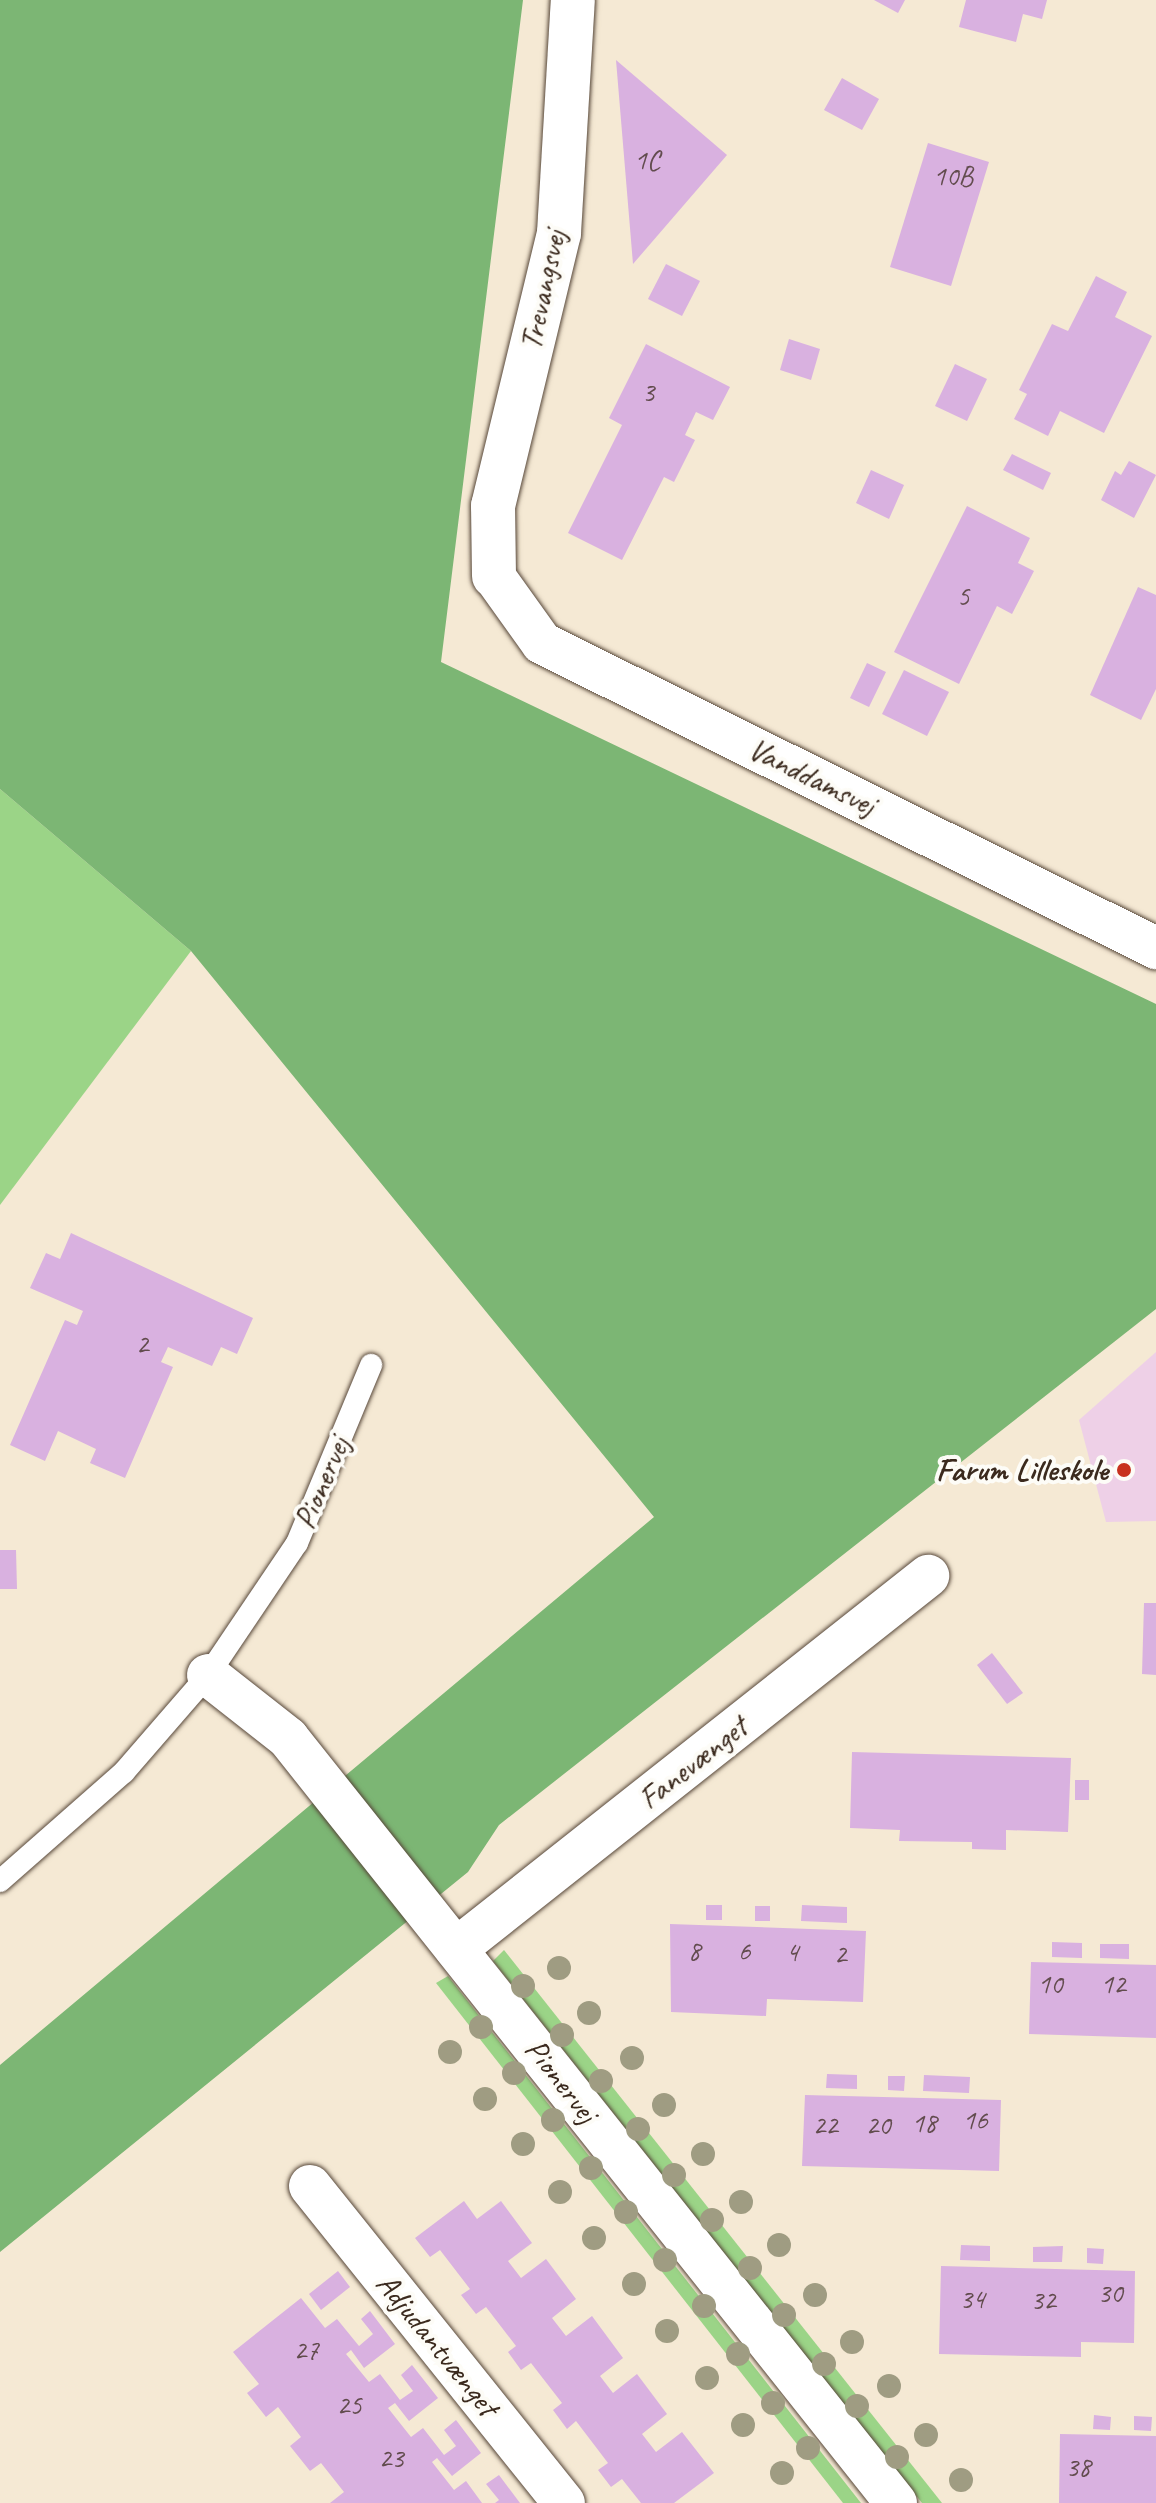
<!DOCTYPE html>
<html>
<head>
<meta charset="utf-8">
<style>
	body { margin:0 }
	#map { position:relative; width:1156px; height:2503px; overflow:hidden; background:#f5e9d4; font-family:Caveat,sans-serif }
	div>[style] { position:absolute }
	.built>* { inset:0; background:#eed0e7 }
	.green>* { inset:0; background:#9bd487 }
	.forest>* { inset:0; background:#7cb674 }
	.building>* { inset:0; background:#d9b1e0 }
	.roads { filter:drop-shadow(0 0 2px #574739) drop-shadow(0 0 2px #574739) }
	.service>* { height:22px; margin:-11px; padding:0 11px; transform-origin:11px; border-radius:11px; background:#fff }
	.minor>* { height:42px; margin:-21px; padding:0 21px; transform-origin:21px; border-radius:21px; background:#fff }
	.tertiary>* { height:44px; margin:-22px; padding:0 22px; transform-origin:22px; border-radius:22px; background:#fff }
	.trees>* { width:24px; height:24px; margin:-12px; border-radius:50%; background:#9f9c82 }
	.dots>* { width:22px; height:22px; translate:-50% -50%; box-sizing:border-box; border:4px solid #fdfcf7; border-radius:50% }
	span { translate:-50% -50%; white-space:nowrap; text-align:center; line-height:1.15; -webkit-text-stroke:8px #fdfcf7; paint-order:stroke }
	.number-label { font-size:28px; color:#624c4e }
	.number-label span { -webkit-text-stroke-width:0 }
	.street-label { font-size:32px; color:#3b2a1e }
	.poi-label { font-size:32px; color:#3b2a1e; font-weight:700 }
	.right { translate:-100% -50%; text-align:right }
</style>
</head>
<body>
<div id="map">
	<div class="built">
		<div style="clip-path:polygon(1156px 1352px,1156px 1521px,1106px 1522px,1079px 1420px)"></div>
	</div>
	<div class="green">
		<div style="clip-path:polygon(0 789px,191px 951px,0 1205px)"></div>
		<div style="clip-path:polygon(504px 1950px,942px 2503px,922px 2503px,493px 1961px)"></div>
		<div style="clip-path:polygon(448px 1976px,861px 2503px,843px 2503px,436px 1983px)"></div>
	</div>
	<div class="forest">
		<div style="clip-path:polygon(0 0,523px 0,441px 662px,1156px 1004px,1156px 1309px,499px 1825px,468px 1872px,0 2252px,0 2065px,654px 1517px,191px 951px,0 789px)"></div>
	</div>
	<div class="building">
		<div style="clip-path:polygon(874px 0,905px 0,898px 13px)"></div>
		<div style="clip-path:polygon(966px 0,1047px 0,1042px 19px,1023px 14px,1016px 42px,959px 27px)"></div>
		<div style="clip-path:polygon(616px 60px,727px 155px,633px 264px)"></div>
		<div style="clip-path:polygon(842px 78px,879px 99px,862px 130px,824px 110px)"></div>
		<div style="clip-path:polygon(928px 143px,989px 162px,951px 286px,890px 267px)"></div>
		<div style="clip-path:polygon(666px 264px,700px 281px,682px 316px,648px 299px)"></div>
		<div style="clip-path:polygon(1096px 276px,1127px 292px,1115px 317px,1152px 336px,1104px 433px,1060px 411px,1048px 436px,1014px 419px,1027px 394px,1019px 390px,1052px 324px,1068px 331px)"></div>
		<div style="clip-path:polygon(789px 339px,820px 349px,811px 380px,780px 370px)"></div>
		<div style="clip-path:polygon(646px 344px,730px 387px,713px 420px,696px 412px,685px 435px,695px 440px,674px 482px,664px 477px,622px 560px,568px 533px,622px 425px,609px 418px)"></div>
		<div style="clip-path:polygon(955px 364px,987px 379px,967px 421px,935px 406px)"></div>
		<div style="clip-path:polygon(1012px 454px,1051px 473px,1043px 490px,1003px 470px)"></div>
		<div style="clip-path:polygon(1129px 461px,1156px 475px,1134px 518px,1101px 500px,1115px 471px,1121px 475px)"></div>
		<div style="clip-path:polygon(871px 470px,904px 485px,889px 519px,856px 503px)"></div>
		<div style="clip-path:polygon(967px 506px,1030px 538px,1018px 563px,1034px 571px,1012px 614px,997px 606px,959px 684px,894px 652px)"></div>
		<div style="clip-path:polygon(1138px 587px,1156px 595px,1156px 689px,1141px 720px,1090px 695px)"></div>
		<div style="clip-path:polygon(867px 663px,886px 672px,869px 707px,850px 698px)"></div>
		<div style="clip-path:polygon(904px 670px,949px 692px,927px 736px,882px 714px)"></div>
		<div style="clip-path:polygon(71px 1233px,253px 1318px,237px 1354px,221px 1347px,212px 1366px,168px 1347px,161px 1362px,173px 1367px,125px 1478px,90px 1463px,96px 1449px,58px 1431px,45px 1461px,10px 1445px,65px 1320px,77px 1325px,83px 1311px,30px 1288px,46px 1253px,60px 1259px)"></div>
		<div style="clip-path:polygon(0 1550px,16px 1550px,17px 1589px,0 1589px)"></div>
		<div style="clip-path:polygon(1144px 1603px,1156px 1603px,1156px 1675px,1142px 1674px)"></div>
		<div style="clip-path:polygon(992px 1653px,1023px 1693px,1007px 1704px,977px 1665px)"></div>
		<div style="clip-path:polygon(852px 1752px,1071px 1758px,1068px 1832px,1006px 1830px,1006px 1850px,972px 1849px,972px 1842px,899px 1841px,900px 1830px,850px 1828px)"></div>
		<div style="clip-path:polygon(1075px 1780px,1089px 1780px,1089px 1800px,1075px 1800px)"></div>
		<div style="clip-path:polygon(706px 1905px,722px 1905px,722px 1920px,706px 1920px)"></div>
		<div style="clip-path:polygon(802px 1905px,847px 1907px,847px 1923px,801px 1921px)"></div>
		<div style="clip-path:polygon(755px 1906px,770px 1906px,770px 1921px,755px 1921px)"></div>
		<div style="clip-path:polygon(670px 1924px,866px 1931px,863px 2002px,767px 1999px,766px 2016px,671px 2012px)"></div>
		<div style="clip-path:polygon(1052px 1942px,1082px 1943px,1082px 1958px,1052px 1957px)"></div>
		<div style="clip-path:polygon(1100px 1944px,1129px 1944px,1129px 1959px,1100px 1958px)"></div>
		<div style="clip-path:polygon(1031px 1962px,1156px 1965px,1156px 2038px,1029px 2034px)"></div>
		<div style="clip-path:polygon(827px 2074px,857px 2075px,857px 2089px,826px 2088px)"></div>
		<div style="clip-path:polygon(924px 2075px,970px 2077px,969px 2093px,923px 2091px)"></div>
		<div style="clip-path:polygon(888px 2076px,905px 2076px,904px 2091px,888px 2090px)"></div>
		<div style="clip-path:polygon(805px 2095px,1001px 2100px,999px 2171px,802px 2166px)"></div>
		<div style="clip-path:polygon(464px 2201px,477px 2219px,501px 2201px,532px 2243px,508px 2261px,521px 2278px,546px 2259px,576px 2299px,552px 2318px,566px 2336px,592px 2316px,623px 2358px,600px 2376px,613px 2393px,637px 2374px,667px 2414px,642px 2434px,656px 2452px,682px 2432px,714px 2473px,674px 2503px,641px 2503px,622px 2479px,611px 2487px,598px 2470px,608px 2463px,576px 2421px,567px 2429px,553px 2410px,562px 2403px,531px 2363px,521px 2370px,508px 2352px,516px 2346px,486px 2307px,476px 2314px,461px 2295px,470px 2289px,440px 2250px,430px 2257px,415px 2238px)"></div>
		<div style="clip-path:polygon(961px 2245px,990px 2246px,990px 2261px,960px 2260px)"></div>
		<div style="clip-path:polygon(1063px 2246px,1062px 2262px,1033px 2262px,1033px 2247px)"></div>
		<div style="clip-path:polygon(1087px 2248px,1104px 2249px,1103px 2264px,1087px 2263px)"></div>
		<div style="clip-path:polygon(941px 2266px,1135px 2271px,1134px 2343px,1081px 2342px,1081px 2357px,939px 2354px)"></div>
		<div style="clip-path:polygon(338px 2271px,350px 2287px,321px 2310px,309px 2294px)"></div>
		<div style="clip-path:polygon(301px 2298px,325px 2328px,337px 2319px,359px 2346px,373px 2334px,361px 2319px,370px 2311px,395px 2344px,364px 2368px,351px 2350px,346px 2354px,369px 2382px,380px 2374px,400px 2400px,413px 2391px,401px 2375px,412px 2365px,438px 2398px,409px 2421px,395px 2403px,388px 2408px,411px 2437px,423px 2428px,444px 2455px,456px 2446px,444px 2430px,456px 2420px,481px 2453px,452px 2476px,437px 2458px,432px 2462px,454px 2490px,466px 2481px,482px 2503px,330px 2503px,344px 2492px,321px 2463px,310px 2471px,290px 2446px,301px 2437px,278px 2407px,266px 2417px,247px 2393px,259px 2384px,233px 2352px)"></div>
		<div style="clip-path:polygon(1094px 2415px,1111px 2417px,1110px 2430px,1093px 2429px)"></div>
		<div style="clip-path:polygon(1134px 2416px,1152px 2417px,1151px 2431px,1134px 2430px)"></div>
		<div style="clip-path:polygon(1060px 2434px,1156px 2436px,1156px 2503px,1059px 2503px)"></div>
		<div style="clip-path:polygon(499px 2475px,520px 2503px,495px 2503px,499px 2500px,486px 2484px)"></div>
	</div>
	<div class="roads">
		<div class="service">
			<div style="left:0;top:1881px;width:165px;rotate:-41.3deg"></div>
			<div style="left:124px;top:1772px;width:128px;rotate:-49.1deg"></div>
			<div style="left:208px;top:1675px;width:159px;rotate:-56deg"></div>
			<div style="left:297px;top:1543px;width:193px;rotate:-67.4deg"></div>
		</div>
		<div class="minor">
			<div style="left:494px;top:576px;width:82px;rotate:54.4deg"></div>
			<div style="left:542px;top:643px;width:686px;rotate:26.42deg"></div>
			<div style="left:208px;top:1675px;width:102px;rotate:38.2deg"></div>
			<div style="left:288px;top:1738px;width:977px;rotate:51.52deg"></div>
			<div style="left:456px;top:1949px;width:602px;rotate:-38.32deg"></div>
			<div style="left:310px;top:2186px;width:406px;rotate:51.3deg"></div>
		</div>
		<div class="tertiary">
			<div style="left:494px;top:576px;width:70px;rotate:-90.8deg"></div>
			<div style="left:493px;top:506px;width:281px;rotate:-76.4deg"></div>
			<div style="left:559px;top:233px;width:233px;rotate:-86.6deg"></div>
		</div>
	</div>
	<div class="trees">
		<div style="left:559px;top:1968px"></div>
		<div style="left:523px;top:1986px"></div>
		<div style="left:589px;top:2013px"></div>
		<div style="left:481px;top:2027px"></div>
		<div style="left:562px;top:2035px"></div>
		<div style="left:450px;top:2052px"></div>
		<div style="left:632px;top:2058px"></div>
		<div style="left:514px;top:2073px"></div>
		<div style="left:601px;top:2081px"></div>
		<div style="left:485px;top:2099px"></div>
		<div style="left:664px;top:2105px"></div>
		<div style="left:553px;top:2120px"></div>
		<div style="left:638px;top:2129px"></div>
		<div style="left:523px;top:2144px"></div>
		<div style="left:703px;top:2154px"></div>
		<div style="left:591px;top:2168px"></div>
		<div style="left:674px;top:2175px"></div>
		<div style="left:560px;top:2192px"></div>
		<div style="left:741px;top:2202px"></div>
		<div style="left:626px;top:2212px"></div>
		<div style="left:712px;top:2220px"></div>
		<div style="left:594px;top:2238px"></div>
		<div style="left:779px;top:2245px"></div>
		<div style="left:665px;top:2260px"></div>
		<div style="left:750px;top:2268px"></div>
		<div style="left:634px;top:2284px"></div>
		<div style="left:815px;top:2295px"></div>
		<div style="left:704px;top:2306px"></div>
		<div style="left:784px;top:2315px"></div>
		<div style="left:667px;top:2331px"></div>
		<div style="left:852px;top:2342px"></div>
		<div style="left:738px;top:2354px"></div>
		<div style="left:824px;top:2364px"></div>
		<div style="left:707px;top:2378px"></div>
		<div style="left:889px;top:2386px"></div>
		<div style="left:773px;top:2403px"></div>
		<div style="left:857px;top:2406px"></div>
		<div style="left:743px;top:2425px"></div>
		<div style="left:926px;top:2435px"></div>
		<div style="left:808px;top:2448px"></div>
		<div style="left:897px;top:2457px"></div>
		<div style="left:782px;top:2473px"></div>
		<div style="left:961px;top:2480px"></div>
	</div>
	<div class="dots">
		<div style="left:1124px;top:1470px;background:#c8321e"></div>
	</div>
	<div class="number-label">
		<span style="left:647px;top:160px">1C</span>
		<span style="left:953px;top:176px">10B</span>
		<span style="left:648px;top:392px">3</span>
		<span style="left:963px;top:596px">5</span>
		<span style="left:142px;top:1344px">2</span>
		<span style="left:694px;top:1951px">8</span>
		<span style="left:744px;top:1951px">6</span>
		<span style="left:792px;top:1952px">4</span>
		<span style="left:840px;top:1954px">2</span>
		<span style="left:1050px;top:1984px">10</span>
		<span style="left:1113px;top:1984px">12</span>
		<span style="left:975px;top:2120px">16</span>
		<span style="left:924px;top:2123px">18</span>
		<span style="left:825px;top:2125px">22</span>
		<span style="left:878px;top:2125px">20</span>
		<span style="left:1110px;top:2293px">30</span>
		<span style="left:972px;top:2299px">34</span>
		<span style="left:1043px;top:2300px">32</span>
		<span style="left:306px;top:2350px">27</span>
		<span style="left:349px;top:2405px">25</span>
		<span style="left:391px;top:2458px">23</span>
		<span style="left:1078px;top:2467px">38</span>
	</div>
	<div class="street-label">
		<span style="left:543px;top:290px;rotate:-78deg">Trevangsvej</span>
		<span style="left:812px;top:777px;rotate:26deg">Vanddamsvej</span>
		<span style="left:322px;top:1483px;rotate:-67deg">Pionervej</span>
		<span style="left:693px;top:1763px;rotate:-38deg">Fanevænget</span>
		<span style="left:561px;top:2081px;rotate:52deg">Pionervej</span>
		<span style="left:437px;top:2345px;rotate:51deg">Adjudantvænget</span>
	</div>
	<div class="poi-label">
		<span class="right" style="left:1108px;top:1470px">Farum Lilleskole</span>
	</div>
</div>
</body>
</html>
